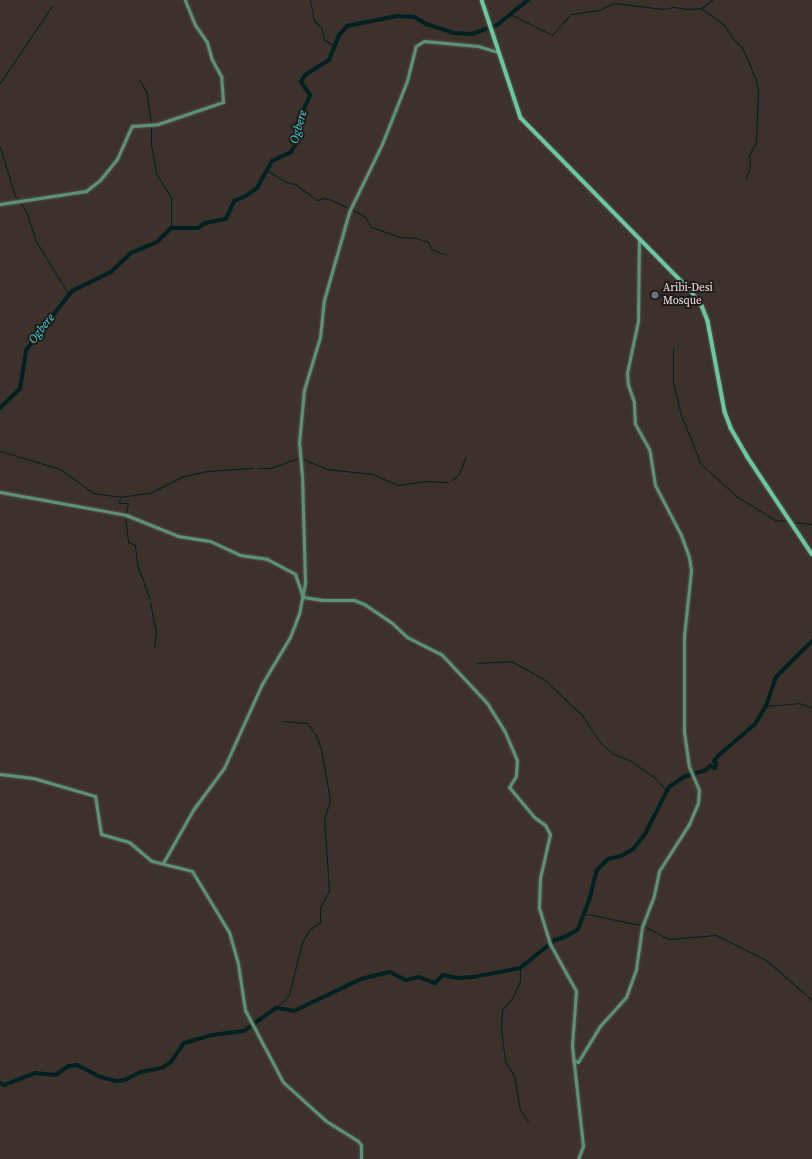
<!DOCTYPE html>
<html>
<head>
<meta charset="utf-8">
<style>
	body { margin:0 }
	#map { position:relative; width:812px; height:1159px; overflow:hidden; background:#3d312b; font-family:"Source Serif 4",serif }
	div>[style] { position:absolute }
	.stream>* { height:1px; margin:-0.5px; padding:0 0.5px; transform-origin:0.5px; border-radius:0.5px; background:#002022 }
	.river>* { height:4px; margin:-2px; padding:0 2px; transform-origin:2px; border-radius:2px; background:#002022 }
	.roads { filter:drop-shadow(0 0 1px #5a4f49) drop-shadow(0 0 1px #5a4f49) }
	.tertiary>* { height:3px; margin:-1.5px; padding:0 1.5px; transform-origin:1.5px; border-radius:1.5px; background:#59937b }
	.secondary>* { height:3.5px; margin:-1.75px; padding:0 1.75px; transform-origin:1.75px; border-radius:1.75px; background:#68c8a3 }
	.dots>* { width:11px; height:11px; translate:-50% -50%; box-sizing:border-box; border:2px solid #201b18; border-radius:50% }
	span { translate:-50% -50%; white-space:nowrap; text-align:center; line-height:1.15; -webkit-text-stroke:4px #201b18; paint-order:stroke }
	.poi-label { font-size:11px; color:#f2eae6 }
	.left { translate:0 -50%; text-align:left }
	.water-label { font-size:12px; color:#3ddfe7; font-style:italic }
</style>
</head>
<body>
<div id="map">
	<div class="stream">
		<div style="left:310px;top:0;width:21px;rotate:79deg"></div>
		<div style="left:314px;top:21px;width:9px;rotate:41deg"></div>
		<div style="left:321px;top:27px;width:13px;rotate:77deg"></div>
		<div style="left:324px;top:40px;width:11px;rotate:27deg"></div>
		<div style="left:701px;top:8px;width:29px;rotate:36deg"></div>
		<div style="left:724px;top:25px;width:17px;rotate:57deg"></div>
		<div style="left:733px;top:39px;width:12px;rotate:42deg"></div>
		<div style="left:742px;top:47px;width:33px;rotate:67deg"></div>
		<div style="left:755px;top:77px;width:13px;rotate:77deg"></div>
		<div style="left:758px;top:90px;width:52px;rotate:92.2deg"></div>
		<div style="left:756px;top:142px;width:15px;rotate:118deg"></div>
		<div style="left:749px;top:155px;width:13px;rotate:86deg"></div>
		<div style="left:750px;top:168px;width:12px;rotate:114deg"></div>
		<div style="left:512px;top:15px;width:45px;rotate:26.6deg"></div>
		<div style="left:552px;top:35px;width:28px;rotate:-48deg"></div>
		<div style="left:571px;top:14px;width:28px;rotate:-8deg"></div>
		<div style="left:599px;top:10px;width:17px;rotate:-25deg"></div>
		<div style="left:614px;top:3px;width:49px;rotate:7deg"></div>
		<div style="left:663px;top:9px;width:11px;rotate:-10deg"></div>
		<div style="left:674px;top:7px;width:13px;rotate:9deg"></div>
		<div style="left:687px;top:9px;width:14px;rotate:-4deg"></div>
		<div style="left:701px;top:8px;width:14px;rotate:-36deg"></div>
		<div style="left:139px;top:79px;width:14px;rotate:60deg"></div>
		<div style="left:146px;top:91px;width:32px;rotate:81deg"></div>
		<div style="left:0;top:83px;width:93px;rotate:-56deg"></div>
		<div style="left:151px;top:127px;width:18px;rotate:90deg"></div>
		<div style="left:151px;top:145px;width:31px;rotate:79deg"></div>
		<div style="left:157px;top:175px;width:26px;rotate:58deg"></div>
		<div style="left:171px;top:197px;width:31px;rotate:90deg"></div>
		<div style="left:0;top:147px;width:51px;rotate:73deg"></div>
		<div style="left:15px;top:196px;width:19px;rotate:54deg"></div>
		<div style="left:26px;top:211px;width:32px;rotate:72deg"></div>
		<div style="left:36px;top:241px;width:63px;rotate:58.6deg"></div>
		<div style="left:268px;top:171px;width:21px;rotate:31deg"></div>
		<div style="left:286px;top:182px;width:9px;rotate:13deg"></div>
		<div style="left:295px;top:184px;width:27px;rotate:36deg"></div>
		<div style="left:317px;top:200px;width:7px;rotate:-16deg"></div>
		<div style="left:324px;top:198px;width:7px;rotate:16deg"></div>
		<div style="left:331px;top:200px;width:29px;rotate:25deg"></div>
		<div style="left:357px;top:212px;width:9px;rotate:32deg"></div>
		<div style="left:365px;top:217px;width:12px;rotate:59deg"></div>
		<div style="left:371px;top:227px;width:31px;rotate:19deg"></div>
		<div style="left:400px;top:237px;width:16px;rotate:4deg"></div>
		<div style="left:416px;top:238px;width:13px;rotate:18deg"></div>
		<div style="left:428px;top:242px;width:8px;rotate:67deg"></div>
		<div style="left:431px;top:249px;width:17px;rotate:21deg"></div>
		<div style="left:673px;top:348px;width:35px;rotate:90deg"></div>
		<div style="left:673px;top:383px;width:33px;rotate:76deg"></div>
		<div style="left:681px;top:415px;width:53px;rotate:67.8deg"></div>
		<div style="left:701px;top:464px;width:47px;rotate:42.4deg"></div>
		<div style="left:736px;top:496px;width:46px;rotate:31.6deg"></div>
		<div style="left:775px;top:520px;width:13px;rotate:4deg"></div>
		<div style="left:0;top:451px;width:63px;rotate:16.7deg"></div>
		<div style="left:60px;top:469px;width:41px;rotate:36deg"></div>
		<div style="left:93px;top:493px;width:27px;rotate:8deg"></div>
		<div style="left:120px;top:497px;width:30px;rotate:-8deg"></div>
		<div style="left:150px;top:493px;width:38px;rotate:-27deg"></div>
		<div style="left:184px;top:476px;width:24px;rotate:-12deg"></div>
		<div style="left:207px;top:471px;width:46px;rotate:-3.7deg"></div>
		<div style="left:301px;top:458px;width:28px;rotate:23deg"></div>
		<div style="left:327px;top:469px;width:45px;rotate:6.3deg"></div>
		<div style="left:372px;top:474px;width:28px;rotate:23deg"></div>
		<div style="left:398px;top:485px;width:28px;rotate:-8deg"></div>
		<div style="left:426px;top:481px;width:22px;rotate:3deg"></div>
		<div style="left:257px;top:468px;width:14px"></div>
		<div style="left:271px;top:468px;width:29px;rotate:-20deg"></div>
		<div style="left:452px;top:480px;width:9px;rotate:-41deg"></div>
		<div style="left:459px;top:474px;width:19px;rotate:-69deg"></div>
		<div style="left:120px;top:498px;width:5px;rotate:101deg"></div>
		<div style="left:119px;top:503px;width:9px"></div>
		<div style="left:128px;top:503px;width:10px;rotate:101deg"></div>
		<div style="left:125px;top:517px;width:25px;rotate:83deg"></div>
		<div style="left:128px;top:542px;width:8px;rotate:23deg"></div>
		<div style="left:135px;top:545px;width:19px;rotate:84deg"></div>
		<div style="left:137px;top:564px;width:37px;rotate:70deg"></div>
		<div style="left:793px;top:522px;width:19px;rotate:6deg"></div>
		<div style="left:150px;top:602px;width:31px;rotate:79deg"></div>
		<div style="left:156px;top:632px;width:16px;rotate:97deg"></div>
		<div style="left:477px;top:663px;width:34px;rotate:-3deg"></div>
		<div style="left:511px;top:661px;width:39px;rotate:29deg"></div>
		<div style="left:545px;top:680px;width:51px;rotate:43.4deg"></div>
		<div style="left:582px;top:715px;width:30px;rotate:57deg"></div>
		<div style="left:598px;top:740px;width:21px;rotate:43deg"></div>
		<div style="left:613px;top:754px;width:19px;rotate:21deg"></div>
		<div style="left:631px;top:761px;width:28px;rotate:35deg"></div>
		<div style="left:654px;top:777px;width:19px;rotate:47deg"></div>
		<div style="left:766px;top:706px;width:33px;rotate:-5deg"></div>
		<div style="left:799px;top:703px;width:14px;rotate:21deg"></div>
		<div style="left:582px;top:913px;width:60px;rotate:11.5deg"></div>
		<div style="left:644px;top:926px;width:27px;rotate:28deg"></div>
		<div style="left:668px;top:939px;width:48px;rotate:-4.8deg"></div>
		<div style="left:716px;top:935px;width:56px;rotate:26.6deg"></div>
		<div style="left:766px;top:960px;width:61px;rotate:41deg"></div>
		<div style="left:520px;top:968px;width:13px;rotate:90deg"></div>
		<div style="left:520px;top:981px;width:17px;rotate:114deg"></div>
		<div style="left:513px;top:997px;width:17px;rotate:130deg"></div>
		<div style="left:502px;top:1010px;width:18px;rotate:93deg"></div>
		<div style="left:501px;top:1028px;width:33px;rotate:83deg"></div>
		<div style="left:505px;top:1061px;width:17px;rotate:59deg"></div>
		<div style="left:514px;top:1076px;width:34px;rotate:80deg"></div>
		<div style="left:520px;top:1109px;width:15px;rotate:58deg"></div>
		<div style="left:276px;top:1008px;width:18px;rotate:-45deg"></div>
		<div style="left:289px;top:995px;width:55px;rotate:-76.2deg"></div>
		<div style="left:302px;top:942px;width:14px;rotate:-60deg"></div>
		<div style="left:309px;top:930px;width:14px;rotate:-36deg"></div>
		<div style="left:320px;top:922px;width:14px;rotate:-90deg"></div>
		<div style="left:320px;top:908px;width:20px;rotate:-63deg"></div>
		<div style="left:329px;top:890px;width:71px;rotate:-94deg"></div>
		<div style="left:324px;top:819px;width:20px;rotate:-72deg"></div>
		<div style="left:330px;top:800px;width:52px;rotate:-100deg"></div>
		<div style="left:321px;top:749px;width:15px;rotate:-110deg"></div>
		<div style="left:316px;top:735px;width:15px;rotate:-127deg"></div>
		<div style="left:307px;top:723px;width:24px;rotate:-175deg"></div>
	</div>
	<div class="river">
		<div style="left:0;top:408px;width:28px;rotate:-44deg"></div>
		<div style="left:20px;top:389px;width:39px;rotate:-81deg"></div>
		<div style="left:26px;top:350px;width:75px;rotate:-52.1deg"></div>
		<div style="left:72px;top:291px;width:43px;rotate:-26deg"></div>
		<div style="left:111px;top:272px;width:28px;rotate:-44deg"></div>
		<div style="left:131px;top:253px;width:28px;rotate:-23deg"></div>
		<div style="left:157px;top:242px;width:20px;rotate:-45deg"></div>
		<div style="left:171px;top:228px;width:27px"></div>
		<div style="left:198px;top:228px;width:9px;rotate:-36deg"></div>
		<div style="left:205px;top:223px;width:21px;rotate:-11deg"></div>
		<div style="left:226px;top:219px;width:20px;rotate:-66deg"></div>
		<div style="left:234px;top:201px;width:13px;rotate:-23deg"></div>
		<div style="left:246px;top:196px;width:14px;rotate:-36deg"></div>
		<div style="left:257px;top:188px;width:31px;rotate:-61deg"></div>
		<div style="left:272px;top:161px;width:21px;rotate:-25deg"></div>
		<div style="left:291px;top:152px;width:14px;rotate:-60deg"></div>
		<div style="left:298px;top:140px;width:29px;rotate:-80deg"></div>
		<div style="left:303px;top:111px;width:17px;rotate:-66deg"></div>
		<div style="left:310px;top:95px;width:16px;rotate:-125deg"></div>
		<div style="left:301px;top:82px;width:8px;rotate:-60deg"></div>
		<div style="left:305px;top:75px;width:28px;rotate:-32deg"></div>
		<div style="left:329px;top:60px;width:27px;rotate:-68deg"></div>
		<div style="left:339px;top:35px;width:12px;rotate:-48deg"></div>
		<div style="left:347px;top:26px;width:51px;rotate:-11.3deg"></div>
		<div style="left:397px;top:16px;width:17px;rotate:3deg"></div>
		<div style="left:414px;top:17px;width:14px;rotate:30deg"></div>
		<div style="left:426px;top:24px;width:29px;rotate:18deg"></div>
		<div style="left:454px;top:33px;width:18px;rotate:3deg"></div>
		<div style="left:472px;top:34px;width:27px;rotate:-20deg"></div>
		<div style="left:497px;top:25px;width:40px;rotate:-39deg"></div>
		<div style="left:0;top:1083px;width:4px;rotate:27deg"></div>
		<div style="left:4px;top:1085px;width:33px;rotate:-21deg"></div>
		<div style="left:35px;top:1073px;width:20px;rotate:6deg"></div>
		<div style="left:55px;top:1075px;width:17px;rotate:-33deg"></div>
		<div style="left:69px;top:1066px;width:8px;rotate:-7deg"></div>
		<div style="left:77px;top:1065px;width:27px;rotate:27deg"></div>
		<div style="left:101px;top:1077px;width:16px;rotate:15deg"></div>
		<div style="left:116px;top:1081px;width:9px;rotate:-6deg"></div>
		<div style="left:125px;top:1080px;width:18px;rotate:-27deg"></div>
		<div style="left:141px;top:1072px;width:21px;rotate:-11deg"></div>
		<div style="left:162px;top:1068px;width:11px;rotate:-34deg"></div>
		<div style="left:171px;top:1062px;width:23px;rotate:-56deg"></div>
		<div style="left:184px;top:1043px;width:29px;rotate:-16deg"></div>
		<div style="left:212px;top:1035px;width:32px;rotate:-7deg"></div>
		<div style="left:244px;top:1031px;width:39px;rotate:-36deg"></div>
		<div style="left:276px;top:1008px;width:18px;rotate:9deg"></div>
		<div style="left:294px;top:1011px;width:74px;rotate:-25.5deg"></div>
		<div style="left:361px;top:979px;width:30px;rotate:-14deg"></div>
		<div style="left:390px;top:972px;width:18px;rotate:27deg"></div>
		<div style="left:406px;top:980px;width:13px;rotate:-13deg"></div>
		<div style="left:419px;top:977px;width:17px;rotate:21deg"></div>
		<div style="left:435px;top:983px;width:11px;rotate:-45deg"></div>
		<div style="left:443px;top:975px;width:14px;rotate:12deg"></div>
		<div style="left:457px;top:978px;width:16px;rotate:-4deg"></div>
		<div style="left:473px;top:977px;width:48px;rotate:-10.8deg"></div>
		<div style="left:520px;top:968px;width:45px;rotate:-38.7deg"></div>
		<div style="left:555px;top:940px;width:13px;rotate:-18deg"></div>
		<div style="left:567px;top:936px;width:13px;rotate:-32deg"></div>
		<div style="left:578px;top:929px;width:30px;rotate:-69deg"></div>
		<div style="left:589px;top:901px;width:32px;rotate:-76deg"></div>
		<div style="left:597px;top:870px;width:16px;rotate:-45deg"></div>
		<div style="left:608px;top:859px;width:13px;rotate:-13deg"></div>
		<div style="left:621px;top:856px;width:14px;rotate:-30deg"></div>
		<div style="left:633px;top:849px;width:19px;rotate:-51deg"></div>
		<div style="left:645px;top:834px;width:53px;rotate:-62.9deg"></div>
		<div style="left:669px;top:787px;width:18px;rotate:-34deg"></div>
		<div style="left:684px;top:777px;width:23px;rotate:-18deg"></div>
		<div style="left:706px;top:770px;width:6px;rotate:-45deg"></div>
		<div style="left:710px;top:766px;width:5px;rotate:22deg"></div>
		<div style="left:715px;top:768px;width:5px;rotate:-79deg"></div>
		<div style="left:716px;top:763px;width:3px;rotate:-135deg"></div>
		<div style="left:714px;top:761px;width:6px;rotate:-51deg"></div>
		<div style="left:718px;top:756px;width:49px;rotate:-40.9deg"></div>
		<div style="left:755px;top:724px;width:21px;rotate:-59deg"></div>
		<div style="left:766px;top:706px;width:31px;rotate:-71deg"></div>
		<div style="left:776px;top:677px;width:51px;rotate:-45deg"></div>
	</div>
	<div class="roads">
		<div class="tertiary">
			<div style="left:0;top:204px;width:87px;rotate:-8.6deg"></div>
			<div style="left:86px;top:191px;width:18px;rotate:-38deg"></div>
			<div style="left:100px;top:180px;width:27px;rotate:-51deg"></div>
			<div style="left:117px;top:159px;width:36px;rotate:-66deg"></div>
			<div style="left:132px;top:126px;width:26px;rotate:-4deg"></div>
			<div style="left:158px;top:124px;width:69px;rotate:-18.7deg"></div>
			<div style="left:223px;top:102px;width:26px;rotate:-94deg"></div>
			<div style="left:221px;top:76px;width:18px;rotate:-119deg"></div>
			<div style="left:212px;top:60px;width:19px;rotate:-106deg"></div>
			<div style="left:207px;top:42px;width:21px;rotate:-125deg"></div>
			<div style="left:195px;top:25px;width:27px;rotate:-112deg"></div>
			<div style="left:0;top:492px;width:128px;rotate:10.3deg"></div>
			<div style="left:126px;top:515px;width:56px;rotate:22deg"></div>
			<div style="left:178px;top:536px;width:32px;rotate:9deg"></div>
			<div style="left:210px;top:541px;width:33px;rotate:25deg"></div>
			<div style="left:240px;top:555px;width:27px;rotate:8deg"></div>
			<div style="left:267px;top:559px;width:32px;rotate:28deg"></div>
			<div style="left:295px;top:574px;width:24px;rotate:71deg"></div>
			<div style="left:303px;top:597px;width:18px;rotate:9deg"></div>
			<div style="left:321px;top:600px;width:33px"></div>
			<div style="left:354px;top:600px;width:11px;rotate:22deg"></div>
			<div style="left:364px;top:604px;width:34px;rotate:34deg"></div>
			<div style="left:392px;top:623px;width:21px;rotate:43deg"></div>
			<div style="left:407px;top:637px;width:39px;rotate:27deg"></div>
			<div style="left:442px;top:655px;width:66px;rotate:46.8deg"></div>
			<div style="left:487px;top:703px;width:34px;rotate:58deg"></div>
			<div style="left:505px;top:732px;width:30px;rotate:67deg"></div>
			<div style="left:517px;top:760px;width:16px;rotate:94deg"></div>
			<div style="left:516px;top:776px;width:13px;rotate:122deg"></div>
			<div style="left:509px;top:787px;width:39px;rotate:50deg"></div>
			<div style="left:534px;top:817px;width:14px;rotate:36deg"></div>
			<div style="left:545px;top:825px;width:10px;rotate:61deg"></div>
			<div style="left:550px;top:834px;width:45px;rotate:102.8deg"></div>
			<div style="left:540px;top:878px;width:30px;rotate:92deg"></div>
			<div style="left:539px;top:908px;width:38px;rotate:73deg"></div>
			<div style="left:550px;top:944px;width:54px;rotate:61deg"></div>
			<div style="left:576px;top:991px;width:55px;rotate:94.2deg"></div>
			<div style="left:572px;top:1046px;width:101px;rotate:83.7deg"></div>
			<div style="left:583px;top:1146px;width:14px;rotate:111deg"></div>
			<div style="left:0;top:774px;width:33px;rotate:7deg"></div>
			<div style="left:33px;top:778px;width:65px;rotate:16.2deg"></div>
			<div style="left:95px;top:796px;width:38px;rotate:81deg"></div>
			<div style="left:101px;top:834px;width:29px;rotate:16deg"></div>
			<div style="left:129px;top:842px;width:30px;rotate:40deg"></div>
			<div style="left:152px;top:861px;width:41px;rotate:14deg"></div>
			<div style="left:192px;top:871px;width:71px;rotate:58.8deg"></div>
			<div style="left:229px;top:932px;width:33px;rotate:74deg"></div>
			<div style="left:238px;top:964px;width:47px;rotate:81.3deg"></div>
			<div style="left:245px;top:1010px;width:81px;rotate:62.2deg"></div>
			<div style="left:283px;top:1082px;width:58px;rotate:42.2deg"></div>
			<div style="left:326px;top:1121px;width:36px;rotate:32deg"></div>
			<div style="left:357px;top:1140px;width:6px;rotate:51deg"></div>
			<div style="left:361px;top:1145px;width:14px;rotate:90deg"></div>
			<div style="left:163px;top:863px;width:61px;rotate:-60.5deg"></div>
			<div style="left:193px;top:810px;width:52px;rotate:-53.6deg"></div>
			<div style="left:224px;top:768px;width:92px;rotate:-65.7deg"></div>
			<div style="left:262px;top:684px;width:55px;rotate:-59.2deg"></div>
			<div style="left:290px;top:637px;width:25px;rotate:-69deg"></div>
			<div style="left:299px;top:614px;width:33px;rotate:-79deg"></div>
			<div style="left:305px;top:582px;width:106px;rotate:-91.6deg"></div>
			<div style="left:302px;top:476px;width:33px;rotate:-95deg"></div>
			<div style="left:299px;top:443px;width:53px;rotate:-84.6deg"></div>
			<div style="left:304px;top:390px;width:55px;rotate:-73.2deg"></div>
			<div style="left:320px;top:337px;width:37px;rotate:-84deg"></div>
			<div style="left:324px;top:300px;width:91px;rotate:-74.1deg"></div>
			<div style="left:349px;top:212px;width:76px;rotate:-64.1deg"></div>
			<div style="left:382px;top:144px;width:68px;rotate:-68.4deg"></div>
			<div style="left:407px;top:81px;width:36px;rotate:-76deg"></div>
			<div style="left:416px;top:46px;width:9px;rotate:-32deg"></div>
			<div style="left:424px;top:41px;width:54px;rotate:5.3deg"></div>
			<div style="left:478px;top:46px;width:21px;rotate:17deg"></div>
			<div style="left:573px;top:1060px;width:5px;rotate:22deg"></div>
			<div style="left:578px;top:1062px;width:42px;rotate:-58.6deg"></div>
			<div style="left:600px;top:1026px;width:39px;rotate:-48deg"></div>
			<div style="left:626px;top:997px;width:30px;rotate:-70deg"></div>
			<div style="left:636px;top:969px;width:42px;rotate:-81.9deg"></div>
			<div style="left:642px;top:927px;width:34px;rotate:-69deg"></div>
			<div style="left:654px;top:895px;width:25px;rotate:-78deg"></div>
			<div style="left:659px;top:871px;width:56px;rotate:-57.4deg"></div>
			<div style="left:689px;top:824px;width:23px;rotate:-67deg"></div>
			<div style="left:698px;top:803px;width:13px;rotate:-86deg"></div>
			<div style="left:699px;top:790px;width:25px;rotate:-113deg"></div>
			<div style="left:689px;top:767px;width:34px;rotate:-98deg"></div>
			<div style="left:684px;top:733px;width:97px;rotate:-90deg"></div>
			<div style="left:684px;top:636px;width:66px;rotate:-83.9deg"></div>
			<div style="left:691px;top:570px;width:13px;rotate:-99deg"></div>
			<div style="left:689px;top:557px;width:23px;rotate:-110deg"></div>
			<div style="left:681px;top:535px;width:56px;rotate:-117.5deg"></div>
			<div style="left:655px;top:485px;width:36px;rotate:-99deg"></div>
			<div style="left:649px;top:449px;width:29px;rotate:-119deg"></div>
			<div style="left:635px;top:424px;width:22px;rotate:-93deg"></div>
			<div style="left:634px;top:402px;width:18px;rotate:-109deg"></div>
			<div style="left:628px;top:385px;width:12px;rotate:-95deg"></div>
			<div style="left:627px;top:373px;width:53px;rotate:-78.1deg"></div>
			<div style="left:638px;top:321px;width:81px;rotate:-89.3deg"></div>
		</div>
		<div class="secondary">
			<div style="left:482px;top:0;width:124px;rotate:71.7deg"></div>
			<div style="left:521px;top:118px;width:241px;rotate:45.5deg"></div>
			<div style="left:690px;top:290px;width:20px;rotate:53deg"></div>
			<div style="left:702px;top:306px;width:16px;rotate:68deg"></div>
			<div style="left:708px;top:321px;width:93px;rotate:79.4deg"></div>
			<div style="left:725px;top:412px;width:17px;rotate:69deg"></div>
			<div style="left:731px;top:428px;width:32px;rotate:60deg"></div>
			<div style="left:747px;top:456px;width:118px;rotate:56.4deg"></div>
		</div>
	</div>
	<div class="dots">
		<div style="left:655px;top:295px;background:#6b7280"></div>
	</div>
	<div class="poi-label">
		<span class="left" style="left:663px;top:295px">Aribi-Desi<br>Mosque</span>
	</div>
	<div class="water-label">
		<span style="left:299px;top:127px;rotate:-74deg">Ogbere</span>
		<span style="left:42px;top:329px;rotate:-52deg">Ogbere</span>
	</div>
</div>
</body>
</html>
